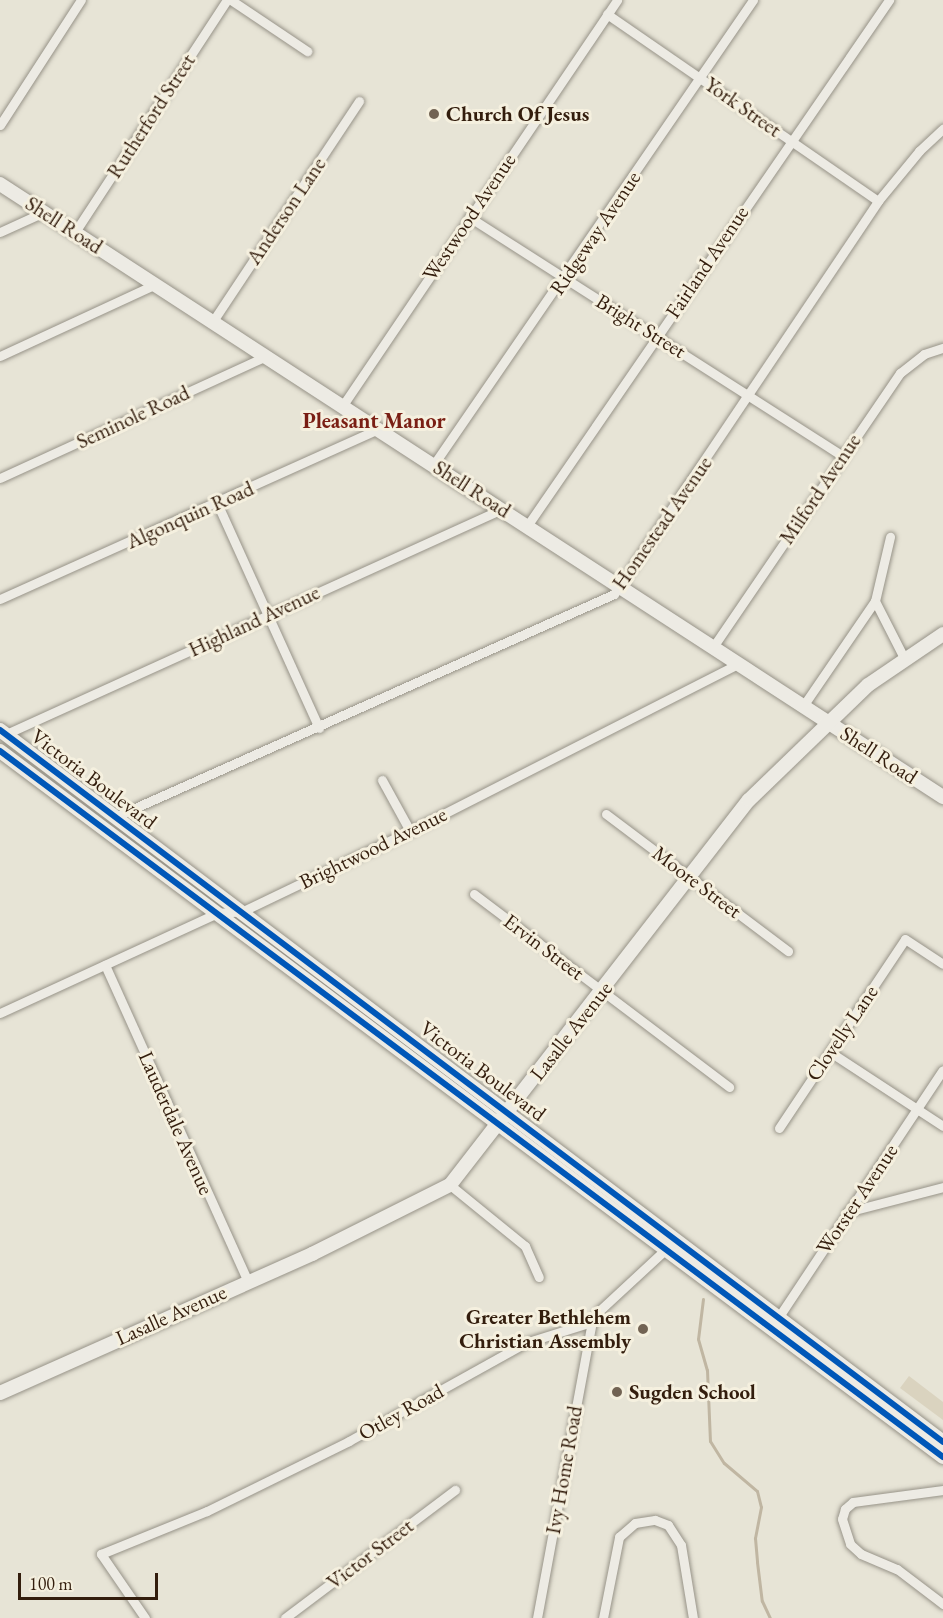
<!DOCTYPE html>
<html>
<head>
<meta charset="utf-8">
<style>
	body { margin:0 }
	#map { position:relative; width:943px; height:1618px; overflow:hidden; background:#e7e4d6; font-family:"EB Garamond",serif }
	div>[style] { position:absolute }
	.green>* { inset:0; background:#dad3bf }
	.stream>* { height:3px; margin:-1.5px; padding:0 1.5px; transform-origin:1.5px; border-radius:1.5px; background:#c0b6a2 }
	.roads { filter:drop-shadow(0 0 2px #979388) drop-shadow(0 0 2px #979388) }
	.street>* { height:9px; margin:-4.5px; padding:0 4.5px; transform-origin:4.5px; border-radius:4.5px; background:#edebe4 }
	.secondary>* { height:14px; margin:-7px; padding:0 7px; transform-origin:7px; border-radius:7px; background:#edebe4 }
	.cycleway>* { height:6px; margin:-3px; padding:0 3px; transform-origin:3px; border-radius:3px; background:#0057b8 }
	.dots>* { width:16px; height:16px; translate:-50% -50%; box-sizing:border-box; border:3px solid #f5f0df; border-radius:50% }
	span { translate:-50% -50%; white-space:nowrap; text-align:center; line-height:1.15; -webkit-text-stroke:6px #f5f0df; paint-order:stroke }
	.street-label { font-size:21px; color:#331d0d }
	.poi-label { font-size:21px; color:#331d0d; font-weight:700 }
	.left { translate:0 -50%; text-align:left }
	.right { translate:-100% -50%; text-align:right }
	.neighbourhood-label { font-size:22px; color:#7a1f14; font-weight:700 }
	.scale { position:absolute; left:18px; top:1573px; width:140px; height:27px; box-sizing:border-box; border:3px solid #331d0d; border-top:0; padding-left:8px; font-size:18px; line-height:21px; white-space:nowrap; color:#331d0d; -webkit-text-stroke:4px #f5f0df; paint-order:stroke }
</style>
</head>
<body>
<div id="map">
	<div class="green">
		<div style="clip-path:polygon(909px 1376px,943px 1402px,943px 1420px,900px 1388px)"></div>
	</div>
	<div class="stream">
		<div style="left:703px;top:1299px;width:40px;rotate:97.1deg"></div>
		<div style="left:698px;top:1339px;width:32px;rotate:74deg"></div>
		<div style="left:707px;top:1370px;width:71px;rotate:87.6deg"></div>
		<div style="left:710px;top:1441px;width:26px;rotate:58deg"></div>
		<div style="left:724px;top:1463px;width:43px;rotate:40.3deg"></div>
		<div style="left:757px;top:1491px;width:16px;rotate:76deg"></div>
		<div style="left:761px;top:1507px;width:32px;rotate:101deg"></div>
		<div style="left:755px;top:1538px;width:24px;rotate:85deg"></div>
		<div style="left:757px;top:1562px;width:39px;rotate:83deg"></div>
		<div style="left:762px;top:1601px;width:19px;rotate:65deg"></div>
	</div>
	<div class="roads">
		<div class="street">
			<div style="left:231px;top:0;width:92px;rotate:33.9deg"></div>
			<div style="left:607px;top:14px;width:329px;rotate:34.6deg"></div>
			<div style="left:0;top:125px;width:149px;rotate:-57.1deg"></div>
			<div style="left:469px;top:217px;width:443px;rotate:32.6deg"></div>
			<div style="left:0;top:232px;width:48px;rotate:-24.4deg"></div>
			<div style="left:75px;top:232px;width:277px;rotate:-56.8deg"></div>
			<div style="left:213px;top:321px;width:264px;rotate:-56.4deg"></div>
			<div style="left:0;top:356px;width:172px;rotate:-24.8deg"></div>
			<div style="left:343px;top:405px;width:489px;rotate:-55.9deg"></div>
			<div style="left:434px;top:464px;width:563px;rotate:-55.49deg"></div>
			<div style="left:0;top:478px;width:293px;rotate:-24.6deg"></div>
			<div style="left:217px;top:503px;width:247px;rotate:65.6deg"></div>
			<div style="left:527px;top:526px;width:639px;rotate:-55.46deg"></div>
			<div style="left:0;top:599px;width:415px;rotate:-24.2deg"></div>
			<div style="left:875px;top:601px;width:64px;rotate:63deg"></div>
			<div style="left:713px;top:647px;width:332px;rotate:-55.7deg"></div>
			<div style="left:900px;top:373px;width:31px;rotate:-38deg"></div>
			<div style="left:924px;top:354px;width:20px;rotate:-18deg"></div>
			<div style="left:803px;top:706px;width:127px;rotate:-55.6deg"></div>
			<div style="left:875px;top:601px;width:66px;rotate:-76.8deg"></div>
			<div style="left:6px;top:734px;width:545px;rotate:-24.4deg"></div>
			<div style="left:382px;top:780px;width:58px;rotate:61.2deg"></div>
			<div style="left:606px;top:814px;width:228px;rotate:37deg"></div>
			<div style="left:117px;top:816px;width:544px;rotate:-24.07deg"></div>
			<div style="left:614px;top:594px;width:473px;rotate:-56.1deg"></div>
			<div style="left:878px;top:201px;width:65px;rotate:-50.6deg"></div>
			<div style="left:919px;top:151px;width:33px;rotate:-43deg"></div>
			<div style="left:474px;top:894px;width:320px;rotate:37.1deg"></div>
			<div style="left:105px;top:965px;width:346px;rotate:65.7deg"></div>
			<div style="left:0;top:1013px;width:239px;rotate:-24.7deg"></div>
			<div style="left:217px;top:913px;width:26px;rotate:-4deg"></div>
			<div style="left:243px;top:911px;width:185px;rotate:-25.6deg"></div>
			<div style="left:410px;top:831px;width:368px;rotate:-27deg"></div>
			<div style="left:830px;top:1052px;width:135px;rotate:33.2deg"></div>
			<div style="left:779px;top:1128px;width:227px;rotate:-56.3deg"></div>
			<div style="left:905px;top:939px;width:45px;rotate:33.3deg"></div>
			<div style="left:450px;top:1185px;width:97px;rotate:39.1deg"></div>
			<div style="left:525px;top:1246px;width:34px;rotate:66deg"></div>
			<div style="left:847px;top:1212px;width:99px;rotate:-14.6deg"></div>
			<div style="left:776px;top:1321px;width:301px;rotate:-56.4deg"></div>
			<div style="left:943px;top:1490px;width:91px;rotate:172.4deg"></div>
			<div style="left:853px;top:1502px;width:11px;rotate:139deg"></div>
			<div style="left:845px;top:1509px;width:10px;rotate:107deg"></div>
			<div style="left:842px;top:1519px;width:26px;rotate:72deg"></div>
			<div style="left:850px;top:1544px;width:15px;rotate:42deg"></div>
			<div style="left:861px;top:1554px;width:39px;rotate:23deg"></div>
			<div style="left:897px;top:1569px;width:58px;rotate:37.3deg"></div>
			<div style="left:145px;top:1618px;width:78px;rotate:-124.5deg"></div>
			<div style="left:101px;top:1554px;width:114px;rotate:-22.1deg"></div>
			<div style="left:207px;top:1511px;width:158px;rotate:-26.2deg"></div>
			<div style="left:349px;top:1441px;width:201px;rotate:-29.1deg"></div>
			<div style="left:525px;top:1343px;width:70px;rotate:-17.4deg"></div>
			<div style="left:592px;top:1322px;width:13px;rotate:-58deg"></div>
			<div style="left:599px;top:1311px;width:94px;rotate:-42.8deg"></div>
			<div style="left:285px;top:1618px;width:213px;rotate:-37deg"></div>
			<div style="left:537px;top:1618px;width:301px;rotate:-79.5deg"></div>
			<div style="left:603px;top:1618px;width:83px;rotate:-78.8deg"></div>
			<div style="left:619px;top:1537px;width:21px;rotate:-41deg"></div>
			<div style="left:635px;top:1523px;width:20px;rotate:-9deg"></div>
			<div style="left:655px;top:1520px;width:14px;rotate:21deg"></div>
			<div style="left:668px;top:1525px;width:24px;rotate:57deg"></div>
			<div style="left:681px;top:1545px;width:74px;rotate:80.7deg"></div>
		</div>
		<div class="secondary">
			<div style="left:0;top:184px;width:1125px;rotate:33.03deg"></div>
			<div style="left:0;top:730px;width:1182px;rotate:37.05deg"></div>
			<div style="left:0;top:751px;width:1178px;rotate:36.82deg"></div>
			<div style="left:0;top:1393px;width:342px;rotate:-24deg"></div>
			<div style="left:312px;top:1254px;width:154px;rotate:-26.6deg"></div>
			<div style="left:450px;top:1185px;width:487px;rotate:-52.2deg"></div>
			<div style="left:749px;top:800px;width:165px;rotate:-44deg"></div>
			<div style="left:868px;top:685px;width:91px;rotate:-34.2deg"></div>
		</div>
	</div>
	<div class="cycleway">
		<div style="left:0;top:730px;width:1182px;rotate:37.05deg"></div>
		<div style="left:0;top:751px;width:1178px;rotate:36.82deg"></div>
	</div>
	<div class="dots">
		<div style="left:434px;top:114px;background:#726353"></div>
		<div style="left:643px;top:1329px;background:#726353"></div>
		<div style="left:617px;top:1392px;background:#726353"></div>
	</div>
	<div class="street-label">
		<span style="left:743px;top:107px;rotate:35deg">York Street</span>
		<span style="left:151px;top:116px;rotate:-57deg">Rutherford Street</span>
		<span style="left:286px;top:211px;rotate:-56deg">Anderson Lane</span>
		<span style="left:469px;top:217px;rotate:-56deg">Westwood Avenue</span>
		<span style="left:64px;top:225px;rotate:33deg">Shell Road</span>
		<span style="left:595px;top:233px;rotate:-56deg">Ridgeway Avenue</span>
		<span style="left:707px;top:262px;rotate:-56deg">Fairland Avenue</span>
		<span style="left:641px;top:326px;rotate:32deg">Bright Street</span>
		<span style="left:133px;top:417px;rotate:-25deg">Seminole Road</span>
		<span style="left:472px;top:489px;rotate:33deg">Shell Road</span>
		<span style="left:820px;top:489px;rotate:-56deg">Milford Avenue</span>
		<span style="left:190px;top:515px;rotate:-24deg">Algonquin Road</span>
		<span style="left:662px;top:523px;rotate:-55deg">Homestead Avenue</span>
		<span style="left:254px;top:621px;rotate:-25deg">Highland Avenue</span>
		<span style="left:879px;top:755px;rotate:33deg">Shell Road</span>
		<span style="left:94px;top:779px;rotate:37deg">Victoria Boulevard</span>
		<span style="left:373px;top:848px;rotate:-26deg">Brightwood Avenue</span>
		<span style="left:697px;top:882px;rotate:37deg">Moore Street</span>
		<span style="left:544px;top:947px;rotate:37deg">Ervin Street</span>
		<span style="left:571px;top:1031px;rotate:-52deg">Lasalle Avenue</span>
		<span style="left:842px;top:1033px;rotate:-56deg">Clovelly Lane</span>
		<span style="left:483px;top:1071px;rotate:37deg">Victoria Boulevard</span>
		<span style="left:176px;top:1123px;rotate:66deg">Lauderdale Avenue</span>
		<span style="left:857px;top:1199px;rotate:-56deg">Worster Avenue</span>
		<span style="left:171px;top:1315px;rotate:-24deg">Lasalle Avenue</span>
		<span style="left:401px;top:1412px;rotate:-29deg">Otley Road</span>
		<span style="left:564px;top:1470px;rotate:-80deg">Ivy Home Road</span>
		<span style="left:370px;top:1554px;rotate:-37deg">Victor Street</span>
	</div>
	<div class="poi-label">
		<span class="left" style="left:446px;top:114px">Church Of Jesus</span>
		<span class="right" style="left:631px;top:1329px">Greater Bethlehem<br>Christian Assembly</span>
		<span class="left" style="left:629px;top:1392px">Sugden School</span>
	</div>
	<div class="neighbourhood-label">
		<span style="left:374px;top:421px">Pleasant Manor</span>
	</div>
	<div class="scale">100 m</div>
</div>
</body>
</html>
